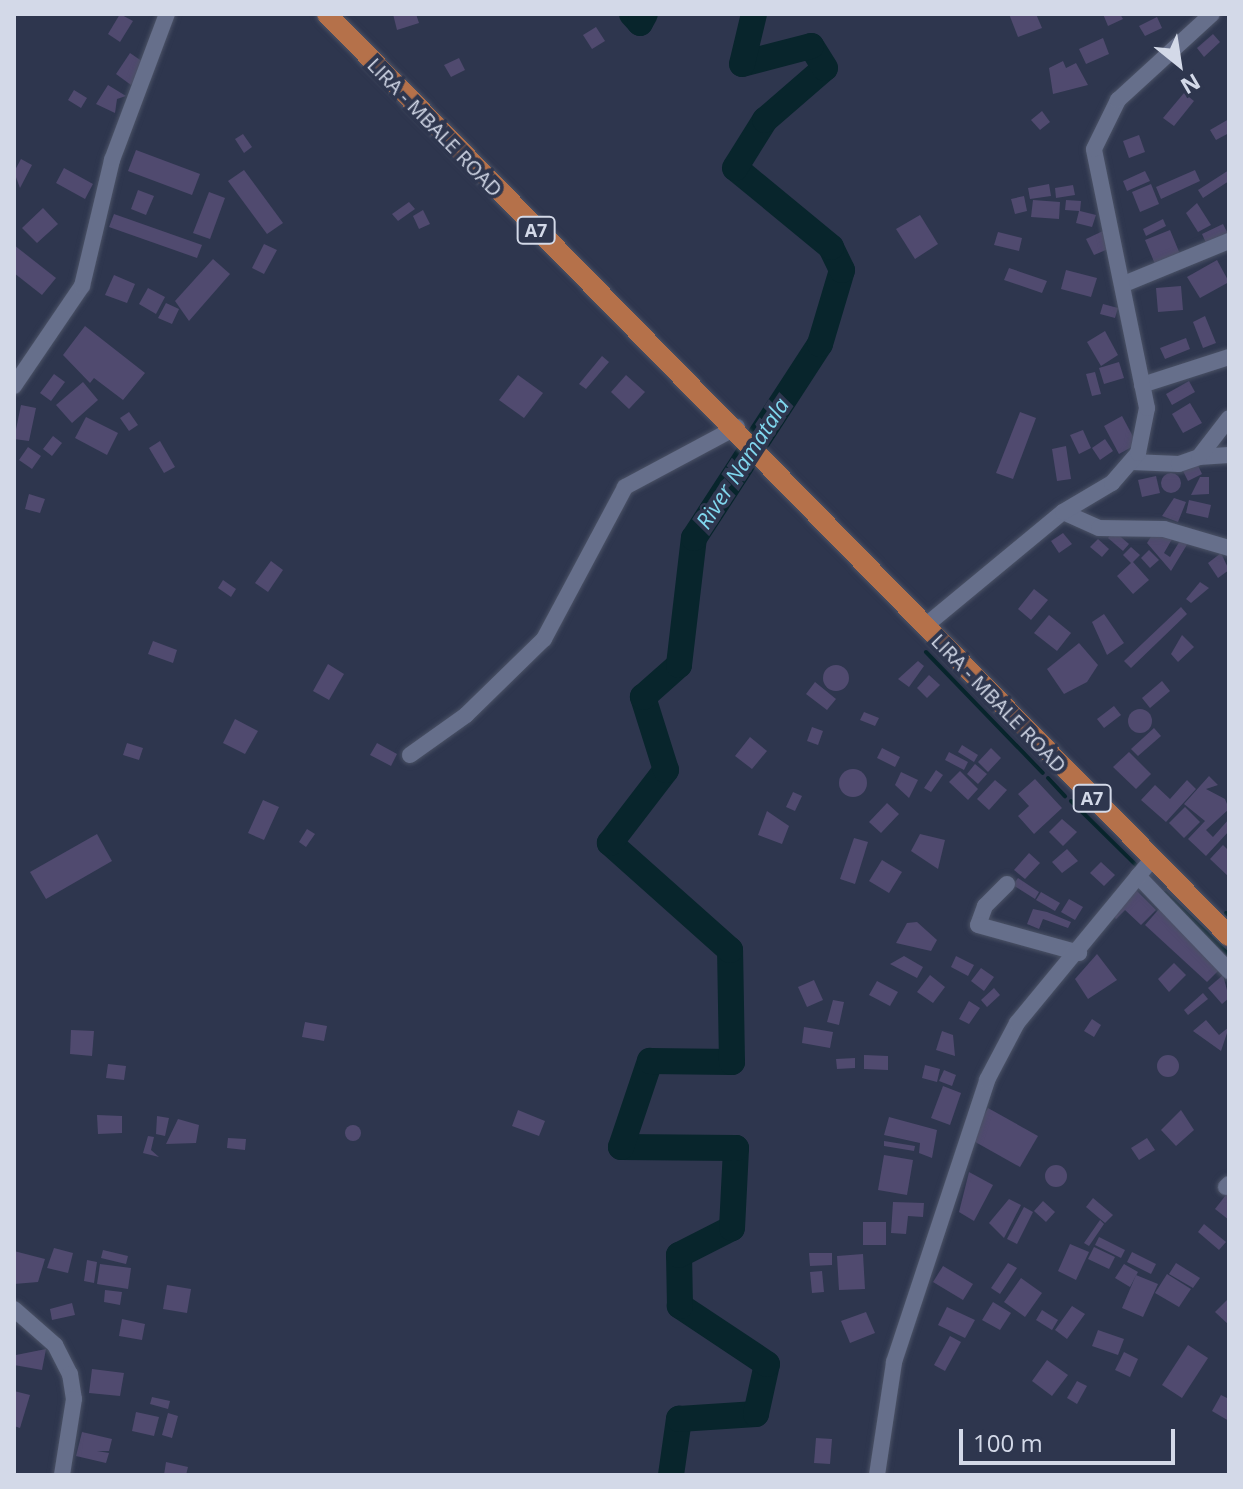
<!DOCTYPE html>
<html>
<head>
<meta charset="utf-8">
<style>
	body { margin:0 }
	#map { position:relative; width:1243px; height:1489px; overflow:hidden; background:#2e364e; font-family:"Open Sans",sans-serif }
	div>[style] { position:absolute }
	.stream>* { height:4px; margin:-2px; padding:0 2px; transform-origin:2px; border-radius:2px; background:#08252c }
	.river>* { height:26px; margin:-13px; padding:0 13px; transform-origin:13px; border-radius:13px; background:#08252c }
	.building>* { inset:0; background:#504a6f }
	.round { border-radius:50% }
	.roads { filter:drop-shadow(0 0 2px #4b5266) drop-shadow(0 0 2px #4b5266) }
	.minor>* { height:16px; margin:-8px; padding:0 8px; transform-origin:8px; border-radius:8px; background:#666f8b }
	.major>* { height:20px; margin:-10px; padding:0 10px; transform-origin:10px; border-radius:10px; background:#b5714a }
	span { translate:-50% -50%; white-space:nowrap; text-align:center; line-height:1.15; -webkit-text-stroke:8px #2e364e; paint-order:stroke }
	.shield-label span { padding:2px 6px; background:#2e364e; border:2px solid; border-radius:6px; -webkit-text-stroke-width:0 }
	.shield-label { font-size:18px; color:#d3d9e8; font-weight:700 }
	.street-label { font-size:20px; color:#d3d9e8 }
	.water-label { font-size:22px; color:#80d7ee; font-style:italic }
	.frame { position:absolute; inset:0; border:16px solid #d3d9e8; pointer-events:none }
	.north { position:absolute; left:1139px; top:24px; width:80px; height:80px; -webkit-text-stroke:6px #2e364e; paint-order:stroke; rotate:150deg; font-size:22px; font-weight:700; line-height:32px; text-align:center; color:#d3d9e8 }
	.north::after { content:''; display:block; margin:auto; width:28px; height:36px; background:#d3d9e8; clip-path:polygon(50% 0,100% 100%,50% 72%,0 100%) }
	.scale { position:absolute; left:959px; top:1429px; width:216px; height:36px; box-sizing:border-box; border:4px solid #d3d9e8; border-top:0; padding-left:10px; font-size:24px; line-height:28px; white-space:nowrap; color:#d3d9e8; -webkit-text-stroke:6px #2e364e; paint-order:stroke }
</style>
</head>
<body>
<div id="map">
	<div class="stream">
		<div style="left:926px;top:652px;width:168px;rotate:46deg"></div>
		<div style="left:1048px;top:778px;width:25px;rotate:47deg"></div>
		<div style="left:1071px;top:801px;width:91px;rotate:44.6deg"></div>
		<div style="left:1165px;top:893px;width:89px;rotate:44.1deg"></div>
		<div style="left:1226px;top:913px;width:4px;rotate:45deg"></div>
	</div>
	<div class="river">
		<div style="left:632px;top:14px;width:12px;rotate:48deg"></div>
		<div style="left:640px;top:23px;width:10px;rotate:-61deg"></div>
		<div style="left:671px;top:1475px;width:57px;rotate:-81.9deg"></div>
		<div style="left:679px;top:1419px;width:77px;rotate:-3.7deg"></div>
		<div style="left:756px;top:1414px;width:51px;rotate:-77.6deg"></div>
		<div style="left:767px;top:1364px;width:105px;rotate:-146.3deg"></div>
		<div style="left:680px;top:1306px;width:51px;rotate:-91.1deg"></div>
		<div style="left:679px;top:1255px;width:59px;rotate:-27deg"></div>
		<div style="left:732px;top:1228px;width:80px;rotate:-87.1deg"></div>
		<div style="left:736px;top:1148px;width:115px;rotate:-179.5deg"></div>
		<div style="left:621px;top:1147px;width:91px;rotate:-71.4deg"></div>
		<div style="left:650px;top:1061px;width:82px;rotate:0.7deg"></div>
		<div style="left:732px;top:1062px;width:112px;rotate:-91deg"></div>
		<div style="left:730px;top:950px;width:161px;rotate:-138.3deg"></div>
		<div style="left:610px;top:843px;width:92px;rotate:-52.5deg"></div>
		<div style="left:666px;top:770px;width:77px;rotate:-107.5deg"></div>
		<div style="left:643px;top:697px;width:48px;rotate:-41.6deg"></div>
		<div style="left:679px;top:665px;width:128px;rotate:-83.3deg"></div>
		<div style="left:694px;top:538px;width:231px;rotate:-57deg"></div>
		<div style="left:820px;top:344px;width:77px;rotate:-73.4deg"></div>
		<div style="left:842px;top:270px;width:25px;rotate:-116deg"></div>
		<div style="left:831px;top:247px;width:124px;rotate:-140.5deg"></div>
		<div style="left:735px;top:168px;width:57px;rotate:-58deg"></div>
		<div style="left:765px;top:120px;width:79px;rotate:-40.9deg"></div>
		<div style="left:825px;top:68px;width:26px;rotate:-122deg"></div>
		<div style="left:811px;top:46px;width:71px;rotate:165.4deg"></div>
		<div style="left:742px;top:64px;width:51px;rotate:-76.5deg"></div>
	</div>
	<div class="building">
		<div style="clip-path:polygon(120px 14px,133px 21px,120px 42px,108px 34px)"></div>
		<div style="clip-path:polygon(393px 14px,416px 14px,419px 23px,397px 30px)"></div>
		<div style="clip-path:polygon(1009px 14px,1036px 14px,1042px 28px,1018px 37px)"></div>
		<div style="clip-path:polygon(1103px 14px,1120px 14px,1123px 19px,1108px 26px)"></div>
		<div style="clip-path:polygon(1157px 17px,1162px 28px,1145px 36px,1139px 26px)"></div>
		<div style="clip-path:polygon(596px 27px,605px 41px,592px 49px,583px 35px)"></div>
		<div style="clip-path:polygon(1213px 34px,1220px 42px,1204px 57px,1197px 48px)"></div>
		<div style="clip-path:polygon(1103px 38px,1109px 54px,1086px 64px,1079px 49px)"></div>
		<div style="clip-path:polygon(130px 53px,146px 64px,131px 85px,116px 74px)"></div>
		<div style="clip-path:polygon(459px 58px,465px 70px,451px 77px,444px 65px)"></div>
		<div style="clip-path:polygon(1063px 61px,1066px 68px,1076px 63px,1088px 85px,1053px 94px,1049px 68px)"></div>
		<div style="clip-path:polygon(108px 85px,126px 96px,117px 99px,115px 113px,96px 104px)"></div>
		<div style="clip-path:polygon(74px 90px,87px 98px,81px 108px,68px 100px)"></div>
		<div style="clip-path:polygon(1184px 93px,1194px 101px,1174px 126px,1163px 118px)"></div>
		<div style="clip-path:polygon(1042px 111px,1050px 122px,1040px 130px,1031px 120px)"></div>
		<div style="clip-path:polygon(1229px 119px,1229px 133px,1216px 140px,1210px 130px)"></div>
		<div style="clip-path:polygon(243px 134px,252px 147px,244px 153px,235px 139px)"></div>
		<div style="clip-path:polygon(1139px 135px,1145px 152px,1129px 158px,1123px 141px)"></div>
		<div style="clip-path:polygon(136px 150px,200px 174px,192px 195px,128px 171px)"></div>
		<div style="clip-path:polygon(21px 159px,32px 165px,20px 188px,14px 172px)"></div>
		<div style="clip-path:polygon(64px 168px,93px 184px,85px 199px,56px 183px)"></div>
		<div style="clip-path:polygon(244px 170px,283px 223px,267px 234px,228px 181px)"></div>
		<div style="clip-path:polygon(1195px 170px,1200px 181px,1161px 199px,1156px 187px)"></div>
		<div style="clip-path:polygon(1229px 170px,1229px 181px,1203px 198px,1198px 190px)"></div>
		<div style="clip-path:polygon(1145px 171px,1150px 181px,1127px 191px,1123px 181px)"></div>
		<div style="clip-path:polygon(1049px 184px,1051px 196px,1030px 199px,1028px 188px)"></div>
		<div style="clip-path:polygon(1151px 184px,1159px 204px,1140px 212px,1132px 192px)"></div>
		<div style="clip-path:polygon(1073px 185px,1075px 195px,1056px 198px,1055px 188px)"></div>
		<div style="clip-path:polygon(138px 190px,154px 196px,146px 215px,131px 209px)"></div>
		<div style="clip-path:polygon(209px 192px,225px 198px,210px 239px,193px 233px)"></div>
		<div style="clip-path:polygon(1024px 196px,1027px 211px,1015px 214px,1011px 199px)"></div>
		<div style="clip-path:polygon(1033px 200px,1060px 202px,1059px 219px,1031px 217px)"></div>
		<div style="clip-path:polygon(1066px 200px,1081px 201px,1080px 211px,1096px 215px,1092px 227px,1076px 223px,1079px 211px,1065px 210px)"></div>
		<div style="clip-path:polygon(409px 202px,415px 209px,398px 221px,392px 214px)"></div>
		<div style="clip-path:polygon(1197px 203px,1211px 225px,1198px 232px,1186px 213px)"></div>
		<div style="clip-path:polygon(43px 208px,58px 224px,37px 243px,22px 228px)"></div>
		<div style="clip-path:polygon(423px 210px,430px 224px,419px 229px,413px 216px)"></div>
		<div style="clip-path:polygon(114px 214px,202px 245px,197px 258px,109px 227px)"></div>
		<div style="clip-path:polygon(920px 215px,938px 244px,915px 259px,896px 229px)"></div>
		<div style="clip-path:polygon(1163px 219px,1166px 226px,1146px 236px,1143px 229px)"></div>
		<div style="clip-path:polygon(1223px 224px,1228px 234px,1207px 245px,1202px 234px)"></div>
		<div style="clip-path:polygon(1105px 230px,1113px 247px,1094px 255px,1086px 239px)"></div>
		<div style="clip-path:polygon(1170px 230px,1180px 254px,1155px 264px,1145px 240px)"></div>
		<div style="clip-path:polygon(998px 232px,1022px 238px,1019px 251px,994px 245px)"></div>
		<div style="clip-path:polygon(264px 244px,277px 250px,264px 274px,252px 268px)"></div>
		<div style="clip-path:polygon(14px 245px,56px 278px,42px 295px,14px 273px)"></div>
		<div style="clip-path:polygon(213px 259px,230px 274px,189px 321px,175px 301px)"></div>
		<div style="clip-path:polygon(1217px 260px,1229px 282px,1200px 298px,1187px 277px)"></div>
		<div style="clip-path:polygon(1009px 268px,1047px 281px,1042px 293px,1004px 280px)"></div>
		<div style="clip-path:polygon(1066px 270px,1097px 278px,1091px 297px,1061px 289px)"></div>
		<div style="clip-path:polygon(114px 275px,135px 284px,127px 303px,105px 295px)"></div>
		<div style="clip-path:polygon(1181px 286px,1183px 310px,1158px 312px,1156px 288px)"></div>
		<div style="clip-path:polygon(148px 288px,165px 297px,156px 314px,139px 304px)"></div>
		<div style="clip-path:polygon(166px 303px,179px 309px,172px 324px,158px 318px)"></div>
		<div style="clip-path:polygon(1103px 304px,1118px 308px,1115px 318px,1100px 314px)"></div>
		<div style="clip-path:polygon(1205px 316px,1216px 343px,1203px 348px,1193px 322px)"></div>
		<div style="clip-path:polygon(85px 326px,145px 373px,123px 400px,94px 378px,90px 383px,63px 355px)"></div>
		<div style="clip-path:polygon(1105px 331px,1118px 355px,1101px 366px,1087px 342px)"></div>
		<div style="clip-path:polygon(1186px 338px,1190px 349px,1165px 359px,1160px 348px)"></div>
		<div style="clip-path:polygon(602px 356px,609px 362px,586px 389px,579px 384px)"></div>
		<div style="clip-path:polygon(1119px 362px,1124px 378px,1104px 384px,1099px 368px)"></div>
		<div style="clip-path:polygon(1095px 372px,1101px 394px,1092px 396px,1086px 374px)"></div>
		<div style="clip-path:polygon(54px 374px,65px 382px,51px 401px,40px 393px)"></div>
		<div style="clip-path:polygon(518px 375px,543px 393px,524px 418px,499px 400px)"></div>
		<div style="clip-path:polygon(626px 375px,645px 392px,629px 409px,611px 392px)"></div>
		<div style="clip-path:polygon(1189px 381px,1195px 392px,1172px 405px,1166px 394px)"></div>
		<div style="clip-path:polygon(83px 382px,98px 400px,72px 423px,56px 405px)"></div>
		<div style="clip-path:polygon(1190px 403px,1202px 423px,1183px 433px,1172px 414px)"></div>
		<div style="clip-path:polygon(21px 405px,36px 408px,29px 441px,14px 439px)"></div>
		<div style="clip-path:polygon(129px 412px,138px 425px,129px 431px,120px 418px)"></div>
		<div style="clip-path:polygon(1020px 412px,1036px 418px,1013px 479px,996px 473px)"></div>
		<div style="clip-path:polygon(1122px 416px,1137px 444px,1119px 454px,1104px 426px)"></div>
		<div style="clip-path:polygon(86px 417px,118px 433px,107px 455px,75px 438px)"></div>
		<div style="clip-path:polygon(1083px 430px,1091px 448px,1079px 454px,1070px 435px)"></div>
		<div style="clip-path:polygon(53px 436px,62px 443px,52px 456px,43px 449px)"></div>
		<div style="clip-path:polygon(1105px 439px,1113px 451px,1100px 460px,1092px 448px)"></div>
		<div style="clip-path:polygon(160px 441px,175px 467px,164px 473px,149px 448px)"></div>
		<div style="clip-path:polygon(1066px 446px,1071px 479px,1057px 481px,1052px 449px)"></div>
		<div style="clip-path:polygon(28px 447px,41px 456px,32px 469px,19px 460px)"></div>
		<div style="clip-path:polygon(1195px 459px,1202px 474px,1188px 481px,1181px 467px)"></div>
		<div class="round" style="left:1161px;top:473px;width:20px;height:20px"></div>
		<div style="clip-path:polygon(1156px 476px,1160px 493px,1142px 497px,1138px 480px)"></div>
		<div style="clip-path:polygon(1200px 477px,1209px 477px,1209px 494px,1191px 495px)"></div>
		<div style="clip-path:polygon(29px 494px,45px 499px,40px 513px,25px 509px)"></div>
		<div style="clip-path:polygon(1174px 498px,1186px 502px,1178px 522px,1162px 516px)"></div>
		<div style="clip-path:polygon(1189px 500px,1211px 505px,1208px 518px,1186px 513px)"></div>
		<div style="clip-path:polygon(1114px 531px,1129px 544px,1123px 551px,1108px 538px)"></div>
		<div style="clip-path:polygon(1063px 533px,1072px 544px,1059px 553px,1051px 541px)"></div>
		<div style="clip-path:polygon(1175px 534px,1164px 553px,1170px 557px,1181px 539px,1188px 543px,1171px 571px,1147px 543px,1152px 535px)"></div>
		<div style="clip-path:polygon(1098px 539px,1109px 549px,1102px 557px,1090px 547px)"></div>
		<div style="clip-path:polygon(1131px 547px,1140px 555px,1133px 562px,1149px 580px,1133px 594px,1117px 576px,1131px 563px,1123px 555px)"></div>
		<div style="clip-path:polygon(1149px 550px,1159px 560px,1150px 568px,1141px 558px)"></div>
		<div style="clip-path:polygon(1221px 553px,1229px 570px,1218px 578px,1208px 563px)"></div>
		<div style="clip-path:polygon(271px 561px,283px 570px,268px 592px,255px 583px)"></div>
		<div style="clip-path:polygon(223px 580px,236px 589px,231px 597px,218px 588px)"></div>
		<div style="clip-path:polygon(1200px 582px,1209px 588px,1191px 603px,1186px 599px)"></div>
		<div style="clip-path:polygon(1034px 589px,1048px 600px,1031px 620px,1018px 609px)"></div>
		<div style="clip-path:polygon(1181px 607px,1187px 614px,1131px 668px,1124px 661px)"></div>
		<div style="clip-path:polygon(1104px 614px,1124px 643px,1107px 655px,1092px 622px)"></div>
		<div style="clip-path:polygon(1049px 615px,1071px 633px,1057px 651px,1034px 633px)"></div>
		<div style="clip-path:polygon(1182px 635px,1194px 647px,1178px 662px,1171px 654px)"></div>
		<div style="clip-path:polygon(153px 641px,177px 650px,173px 663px,148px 654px)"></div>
		<div style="clip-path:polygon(1079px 643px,1098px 665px,1087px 682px,1064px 694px,1047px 669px)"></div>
		<div style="clip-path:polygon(918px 661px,924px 666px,909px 687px,898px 679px)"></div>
		<div style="clip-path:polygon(328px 664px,344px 674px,329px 700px,313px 691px)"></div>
		<div class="round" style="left:823px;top:665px;width:26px;height:26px"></div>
		<div style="clip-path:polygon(929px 675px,940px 685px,927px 698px,917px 688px)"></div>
		<div style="clip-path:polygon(1162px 681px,1170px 691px,1150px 708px,1142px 698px)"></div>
		<div style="clip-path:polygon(815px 682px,836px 699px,827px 710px,806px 694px)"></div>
		<div style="clip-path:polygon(1114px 706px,1121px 715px,1104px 728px,1097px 719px)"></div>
		<div class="round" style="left:1128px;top:709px;width:24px;height:24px"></div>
		<div style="clip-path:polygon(864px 712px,879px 718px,875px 726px,860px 720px)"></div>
		<div style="clip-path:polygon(235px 719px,258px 731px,245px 754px,223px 743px)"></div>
		<div style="clip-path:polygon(812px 727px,823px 731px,818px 745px,807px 741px)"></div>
		<div style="clip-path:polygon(1154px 728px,1161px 736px,1138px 756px,1131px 749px)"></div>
		<div style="clip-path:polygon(750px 737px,767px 751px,752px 769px,735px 756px)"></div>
		<div style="clip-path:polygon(127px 743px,143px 748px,139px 760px,123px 755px)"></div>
		<div style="clip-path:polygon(377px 743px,397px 754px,391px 766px,370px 755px)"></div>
		<div style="clip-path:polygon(962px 745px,978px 755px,974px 762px,958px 752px)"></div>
		<div style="clip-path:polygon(882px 748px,900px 757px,895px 767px,877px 758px)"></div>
		<div style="clip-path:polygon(991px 748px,1001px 758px,988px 772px,978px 762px)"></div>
		<div style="clip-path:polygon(949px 752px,968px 762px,964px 770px,945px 760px)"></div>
		<div style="clip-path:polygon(1129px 752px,1151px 774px,1136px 789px,1113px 767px)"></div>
		<div style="clip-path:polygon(975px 764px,987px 774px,978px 784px,967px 774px)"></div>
		<div class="round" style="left:839px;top:769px;width:28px;height:28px"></div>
		<div style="clip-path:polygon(936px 770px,943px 775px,931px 792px,924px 788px)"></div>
		<div style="clip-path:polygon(960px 771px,978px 789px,968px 800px,949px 782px)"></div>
		<div style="clip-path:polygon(901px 772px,918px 780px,909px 798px,895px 785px)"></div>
		<div style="clip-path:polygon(1209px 776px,1218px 785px,1206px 789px,1225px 799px,1229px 809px,1206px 830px,1213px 837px,1229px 819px,1229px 831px,1206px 856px,1188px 839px,1205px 821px,1184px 804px)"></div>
		<div style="clip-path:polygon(1035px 779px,1062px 808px,1034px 834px,1018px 816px,1029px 806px,1018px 794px)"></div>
		<div style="clip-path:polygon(995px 780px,1007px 790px,989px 810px,977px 799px)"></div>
		<div style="clip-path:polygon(1187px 780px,1196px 789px,1166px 822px,1141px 800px,1155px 785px,1170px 799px)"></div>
		<div style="clip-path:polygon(793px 792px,802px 796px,795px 811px,786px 807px)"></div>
		<div style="clip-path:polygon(263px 800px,279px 807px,264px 840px,248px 833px)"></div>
		<div style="clip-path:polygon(887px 803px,899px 814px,881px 833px,869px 822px)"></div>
		<div style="clip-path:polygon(1185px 807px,1200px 822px,1184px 838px,1169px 823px)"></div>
		<div style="clip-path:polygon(767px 811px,789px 826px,782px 844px,758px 835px)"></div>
		<div style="clip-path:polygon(1062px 819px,1077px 832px,1063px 846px,1049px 832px)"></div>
		<div style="clip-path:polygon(307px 829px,315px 834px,306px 847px,299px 842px)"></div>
		<div style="clip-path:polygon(97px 834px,112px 861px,46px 899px,30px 872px)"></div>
		<div style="clip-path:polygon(920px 834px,945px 840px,938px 869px,911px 851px)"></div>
		<div style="clip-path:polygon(854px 838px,868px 842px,855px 884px,840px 879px)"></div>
		<div style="clip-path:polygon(1223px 845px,1229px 851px,1229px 877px,1210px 859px)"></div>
		<div style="clip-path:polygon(1067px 849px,1078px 861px,1062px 873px,1052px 862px)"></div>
		<div style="clip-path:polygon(1029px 853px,1040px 863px,1025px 879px,1014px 870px)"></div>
		<div style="clip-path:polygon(882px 860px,902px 872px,889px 893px,869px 881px)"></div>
		<div style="clip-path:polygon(1101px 862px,1115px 875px,1104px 886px,1090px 873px)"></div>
		<div style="clip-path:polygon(1018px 878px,1039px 892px,1035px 899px,1013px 885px)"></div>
		<div style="clip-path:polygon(1134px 888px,1156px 910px,1141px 925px,1125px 910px,1116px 919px,1108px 911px)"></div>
		<div style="clip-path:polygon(1041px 892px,1060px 903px,1055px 911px,1036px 900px)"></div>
		<div style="clip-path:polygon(1069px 899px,1083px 907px,1075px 920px,1061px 912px)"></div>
		<div style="clip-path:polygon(1033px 909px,1047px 912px,1071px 922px,1068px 928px,1043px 919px,1039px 929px,1027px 924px)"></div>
		<div style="clip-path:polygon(1159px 909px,1221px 968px,1207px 982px,1145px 925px)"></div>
		<div style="clip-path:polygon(917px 922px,937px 940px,931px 951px,896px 943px,907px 923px)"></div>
		<div style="clip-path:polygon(1097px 954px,1117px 980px,1088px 999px,1075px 979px)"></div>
		<div style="clip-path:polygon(904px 956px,923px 967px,917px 978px,890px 964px)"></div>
		<div style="clip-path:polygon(956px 956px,974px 965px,968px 976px,951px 967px)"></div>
		<div style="clip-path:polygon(1174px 963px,1186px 975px,1169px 992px,1158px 979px)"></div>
		<div style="clip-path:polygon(981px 968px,994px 977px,984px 991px,971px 981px)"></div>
		<div style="clip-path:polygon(930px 975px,945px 987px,933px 1003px,917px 992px)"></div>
		<div style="clip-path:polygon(1223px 975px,1229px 998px,1222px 1004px,1208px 988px)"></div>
		<div style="clip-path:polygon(814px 980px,823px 1000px,807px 1007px,798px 987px)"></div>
		<div style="clip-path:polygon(877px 981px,898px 992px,890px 1006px,869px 995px)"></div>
		<div style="clip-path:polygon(994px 988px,1000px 995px,987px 1007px,981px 1000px)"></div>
		<div style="clip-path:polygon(1203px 993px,1208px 999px,1188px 1015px,1184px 1010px)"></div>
		<div style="clip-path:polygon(833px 1000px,844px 1002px,839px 1025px,827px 1022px)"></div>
		<div style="clip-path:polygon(969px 1001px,980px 1008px,969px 1024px,959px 1019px)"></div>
		<div style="clip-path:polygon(1092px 1019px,1101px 1025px,1094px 1037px,1084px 1031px)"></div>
		<div style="clip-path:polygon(1206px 1020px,1219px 1035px,1229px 1027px,1221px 1051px,1193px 1031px)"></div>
		<div style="clip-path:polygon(305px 1022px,327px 1026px,324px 1041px,302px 1037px)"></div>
		<div style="clip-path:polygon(804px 1027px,833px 1032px,830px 1048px,802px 1043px)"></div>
		<div style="clip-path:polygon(71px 1030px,94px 1031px,92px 1056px,70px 1054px)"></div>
		<div style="clip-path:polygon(942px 1031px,953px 1035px,955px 1056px,936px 1050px)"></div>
		<div style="clip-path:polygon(864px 1055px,888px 1056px,888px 1070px,864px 1069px)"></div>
		<div class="round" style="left:1157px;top:1055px;width:22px;height:22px"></div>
		<div style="clip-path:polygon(855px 1058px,855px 1068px,837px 1069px,836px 1059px)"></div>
		<div style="clip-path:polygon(108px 1064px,126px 1066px,124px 1080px,106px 1078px)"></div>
		<div style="clip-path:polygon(925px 1065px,940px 1069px,937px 1082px,922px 1078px)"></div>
		<div style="clip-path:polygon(944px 1070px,956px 1075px,952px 1086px,939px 1081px)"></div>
		<div style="clip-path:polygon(943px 1086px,961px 1093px,950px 1125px,931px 1118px)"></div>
		<div style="clip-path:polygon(988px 1108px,1038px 1136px,1020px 1167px,970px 1139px)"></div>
		<div style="clip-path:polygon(518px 1110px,545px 1121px,539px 1136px,512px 1126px)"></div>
		<div style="clip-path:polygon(1181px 1110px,1194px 1130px,1176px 1146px,1161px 1130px)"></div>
		<div style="clip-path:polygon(97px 1115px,122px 1116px,122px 1133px,98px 1134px)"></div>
		<div style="clip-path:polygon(157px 1116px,169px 1118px,165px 1136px,156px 1134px)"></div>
		<div style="clip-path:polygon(889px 1117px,937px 1130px,932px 1158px,919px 1153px,920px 1143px,884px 1135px)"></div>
		<div style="clip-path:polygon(178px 1119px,199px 1125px,196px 1143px,166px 1144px)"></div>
		<div class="round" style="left:345px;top:1125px;width:16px;height:16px"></div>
		<div style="clip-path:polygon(148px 1136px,154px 1137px,151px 1150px,159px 1157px,143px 1153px)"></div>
		<div style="clip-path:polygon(228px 1138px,246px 1139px,245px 1150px,227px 1148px)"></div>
		<div style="clip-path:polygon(1147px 1138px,1155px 1150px,1139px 1160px,1131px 1148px)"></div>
		<div style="clip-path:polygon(884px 1141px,915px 1146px,914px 1151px,884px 1146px)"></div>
		<div style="clip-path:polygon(884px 1155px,913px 1160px,907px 1195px,878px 1190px)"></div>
		<div class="round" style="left:1045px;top:1165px;width:22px;height:22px"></div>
		<div style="clip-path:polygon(969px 1172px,993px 1185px,974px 1221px,959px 1212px)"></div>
		<div style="clip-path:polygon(1229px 1191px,1229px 1220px,1215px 1209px)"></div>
		<div style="clip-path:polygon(1093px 1198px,1113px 1215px,1105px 1223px,1086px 1207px)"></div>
		<div style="clip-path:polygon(1009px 1199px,1021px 1205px,1004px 1238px,989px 1223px)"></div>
		<div style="clip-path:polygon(1043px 1201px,1055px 1212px,1046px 1222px,1034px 1211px)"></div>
		<div style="clip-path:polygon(893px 1202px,924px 1203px,923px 1217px,908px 1216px,906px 1234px,891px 1233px)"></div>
		<div style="clip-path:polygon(1024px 1207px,1033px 1212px,1017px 1244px,1007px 1239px)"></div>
		<div style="clip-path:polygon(1100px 1220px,1104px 1224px,1089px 1246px,1084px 1243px)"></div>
		<div style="clip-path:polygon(863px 1222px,886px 1222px,886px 1245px,863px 1245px)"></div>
		<div style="clip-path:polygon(1204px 1224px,1226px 1242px,1219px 1250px,1198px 1232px)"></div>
		<div style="clip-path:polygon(1099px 1237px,1125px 1250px,1121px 1258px,1095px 1245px)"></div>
		<div style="clip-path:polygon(1070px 1244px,1089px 1252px,1076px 1280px,1058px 1271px)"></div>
		<div style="clip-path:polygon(1094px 1247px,1115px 1257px,1109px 1269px,1088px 1259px)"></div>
		<div style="clip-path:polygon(54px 1248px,73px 1253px,68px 1273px,47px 1268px)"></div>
		<div style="clip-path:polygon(103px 1250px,128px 1256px,126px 1264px,101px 1258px)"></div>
		<div style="clip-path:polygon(14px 1251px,45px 1259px,38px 1282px,14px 1284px)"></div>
		<div style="clip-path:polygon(1132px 1252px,1156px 1264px,1151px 1274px,1127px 1262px)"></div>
		<div style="clip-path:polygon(809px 1253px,832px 1253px,832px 1265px,810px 1266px)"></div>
		<div style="clip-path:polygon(863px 1254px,865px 1289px,839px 1290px,837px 1256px)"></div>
		<div style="clip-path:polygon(87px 1260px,97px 1262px,94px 1283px,84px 1281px)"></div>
		<div style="clip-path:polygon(1008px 1263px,1017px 1268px,1000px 1294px,991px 1288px)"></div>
		<div style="clip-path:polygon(1176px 1263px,1200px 1278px,1193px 1288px,1169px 1274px)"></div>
		<div style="clip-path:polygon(100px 1264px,131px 1268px,128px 1289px,97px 1284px)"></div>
		<div style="clip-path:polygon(1124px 1264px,1138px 1272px,1130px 1287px,1115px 1278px)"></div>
		<div style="clip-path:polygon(943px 1266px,973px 1284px,963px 1300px,933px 1282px)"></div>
		<div style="clip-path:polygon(822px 1271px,824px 1292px,812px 1293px,810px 1272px)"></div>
		<div style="clip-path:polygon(1167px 1274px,1191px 1289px,1179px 1307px,1155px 1293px)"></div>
		<div style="clip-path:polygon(1136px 1275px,1158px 1284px,1143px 1317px,1122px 1308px)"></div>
		<div style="clip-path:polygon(1021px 1278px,1042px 1293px,1025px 1317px,1004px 1302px)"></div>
		<div style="clip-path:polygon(167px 1285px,191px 1289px,187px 1313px,163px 1309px)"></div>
		<div style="clip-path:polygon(105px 1290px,122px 1292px,120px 1305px,104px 1302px)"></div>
		<div style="clip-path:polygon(1228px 1299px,1229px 1301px,1229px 1325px,1215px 1312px)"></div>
		<div style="clip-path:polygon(993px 1302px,1011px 1313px,1000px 1330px,982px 1320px)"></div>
		<div style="clip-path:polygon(72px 1303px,75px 1315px,52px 1320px,50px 1309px)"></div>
		<div style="clip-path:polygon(1072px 1306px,1085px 1314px,1067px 1339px,1055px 1330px)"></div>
		<div style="clip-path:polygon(947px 1307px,975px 1320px,965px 1338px,938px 1325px)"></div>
		<div style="clip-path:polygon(1042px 1310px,1058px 1320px,1052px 1330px,1036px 1320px)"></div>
		<div style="clip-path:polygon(866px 1312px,875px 1333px,850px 1343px,841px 1321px)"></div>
		<div style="clip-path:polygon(122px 1319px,145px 1324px,142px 1340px,119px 1336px)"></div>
		<div style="clip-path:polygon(1098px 1330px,1124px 1339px,1118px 1355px,1092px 1346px)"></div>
		<div style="clip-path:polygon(950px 1336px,961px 1342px,945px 1371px,934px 1365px)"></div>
		<div style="clip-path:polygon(1188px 1345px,1208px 1358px,1182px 1398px,1162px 1385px)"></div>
		<div style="clip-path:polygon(46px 1349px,42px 1370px,14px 1365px,16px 1355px)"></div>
		<div style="clip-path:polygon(1124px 1352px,1138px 1359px,1130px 1377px,1115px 1370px)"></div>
		<div style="clip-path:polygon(1047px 1360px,1068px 1375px,1052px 1396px,1032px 1381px)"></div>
		<div style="clip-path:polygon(92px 1369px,124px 1373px,120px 1396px,89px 1393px)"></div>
		<div style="clip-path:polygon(1077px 1381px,1087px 1386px,1077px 1404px,1067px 1398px)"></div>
		<div style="clip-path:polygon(14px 1391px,30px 1395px,20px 1428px,14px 1426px)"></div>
		<div style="clip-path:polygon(1221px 1395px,1229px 1399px,1229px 1421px,1212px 1411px)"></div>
		<div style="clip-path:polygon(152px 1397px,170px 1401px,168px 1409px,150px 1404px)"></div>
		<div style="clip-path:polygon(136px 1412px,159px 1417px,154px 1436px,132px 1431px)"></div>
		<div style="clip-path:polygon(168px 1413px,178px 1416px,172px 1438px,162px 1435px)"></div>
		<div style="clip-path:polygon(82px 1432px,112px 1439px,109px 1451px,97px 1451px,109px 1453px,106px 1463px,76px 1456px)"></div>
		<div style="clip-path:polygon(816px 1438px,832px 1439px,830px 1464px,814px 1463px)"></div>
		<div style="clip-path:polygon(166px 1462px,188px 1467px,186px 1475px,164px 1475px)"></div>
	</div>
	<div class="roads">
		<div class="minor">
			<div style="left:1124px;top:284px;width:113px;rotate:-22.3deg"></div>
			<div style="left:1142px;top:385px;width:91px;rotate:-17.8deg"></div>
			<div style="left:14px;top:386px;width:121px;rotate:-55.8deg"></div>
			<div style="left:82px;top:286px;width:130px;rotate:-76.6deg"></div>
			<div style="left:112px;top:160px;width:156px;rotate:-69.4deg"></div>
			<div style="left:1199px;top:457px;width:30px;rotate:-4deg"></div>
			<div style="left:1132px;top:462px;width:47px;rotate:2.4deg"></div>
			<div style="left:1179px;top:464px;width:21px;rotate:-19deg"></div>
			<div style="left:1199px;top:457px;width:49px;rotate:-52.4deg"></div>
			<div style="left:1063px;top:512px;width:39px;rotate:24deg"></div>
			<div style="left:1099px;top:528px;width:65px;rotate:0.9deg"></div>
			<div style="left:1164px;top:529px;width:68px;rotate:16.3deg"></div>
			<div style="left:925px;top:626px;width:179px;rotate:-39.6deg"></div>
			<div style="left:1063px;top:512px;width:57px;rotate:-30.6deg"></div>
			<div style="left:1112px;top:483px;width:40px;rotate:-49deg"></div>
			<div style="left:1138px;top:453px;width:46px;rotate:-78.7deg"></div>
			<div style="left:1147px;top:408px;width:264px;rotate:-101.6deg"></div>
			<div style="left:1094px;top:149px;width:55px;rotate:-63.9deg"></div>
			<div style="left:1118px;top:100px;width:127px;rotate:-42.5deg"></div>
			<div style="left:410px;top:755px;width:69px;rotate:-35.5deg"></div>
			<div style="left:466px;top:715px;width:109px;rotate:-44.3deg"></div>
			<div style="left:544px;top:639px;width:172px;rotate:-61.9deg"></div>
			<div style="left:625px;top:487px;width:127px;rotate:-28.2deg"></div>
			<div style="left:1138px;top:876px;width:132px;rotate:46.2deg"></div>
			<div style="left:1007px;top:884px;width:31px;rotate:135deg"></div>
			<div style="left:985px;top:906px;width:20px;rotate:110deg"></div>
			<div style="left:978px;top:925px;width:105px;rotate:15.5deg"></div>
			<div style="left:1226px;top:1187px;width:4px;rotate:-45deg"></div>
			<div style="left:14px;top:1309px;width:55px;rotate:41.3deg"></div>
			<div style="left:55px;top:1345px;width:33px;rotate:63deg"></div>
			<div style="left:70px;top:1374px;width:25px;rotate:81deg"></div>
			<div style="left:74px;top:1399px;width:77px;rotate:99deg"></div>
			<div style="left:877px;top:1475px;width:114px;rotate:-81.4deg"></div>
			<div style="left:894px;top:1362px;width:297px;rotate:-71.7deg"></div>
			<div style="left:987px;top:1080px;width:64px;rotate:-62.2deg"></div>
			<div style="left:1017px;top:1023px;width:212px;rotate:-50.5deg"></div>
		</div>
		<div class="major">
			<div style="left:327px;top:14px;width:1290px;rotate:45.63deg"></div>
		</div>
	</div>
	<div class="shield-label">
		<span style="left:536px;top:230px">A7</span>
		<span style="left:1092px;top:798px">A7</span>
	</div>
	<div class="street-label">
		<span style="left:435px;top:127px;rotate:46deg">LIRA - MBALE ROAD</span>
		<span style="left:999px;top:703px;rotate:46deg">LIRA - MBALE ROAD</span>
	</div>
	<div class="water-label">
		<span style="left:742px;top:463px;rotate:-57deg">River Namatala</span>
	</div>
	<div class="frame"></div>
	<div class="north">N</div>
	<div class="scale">100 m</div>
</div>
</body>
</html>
